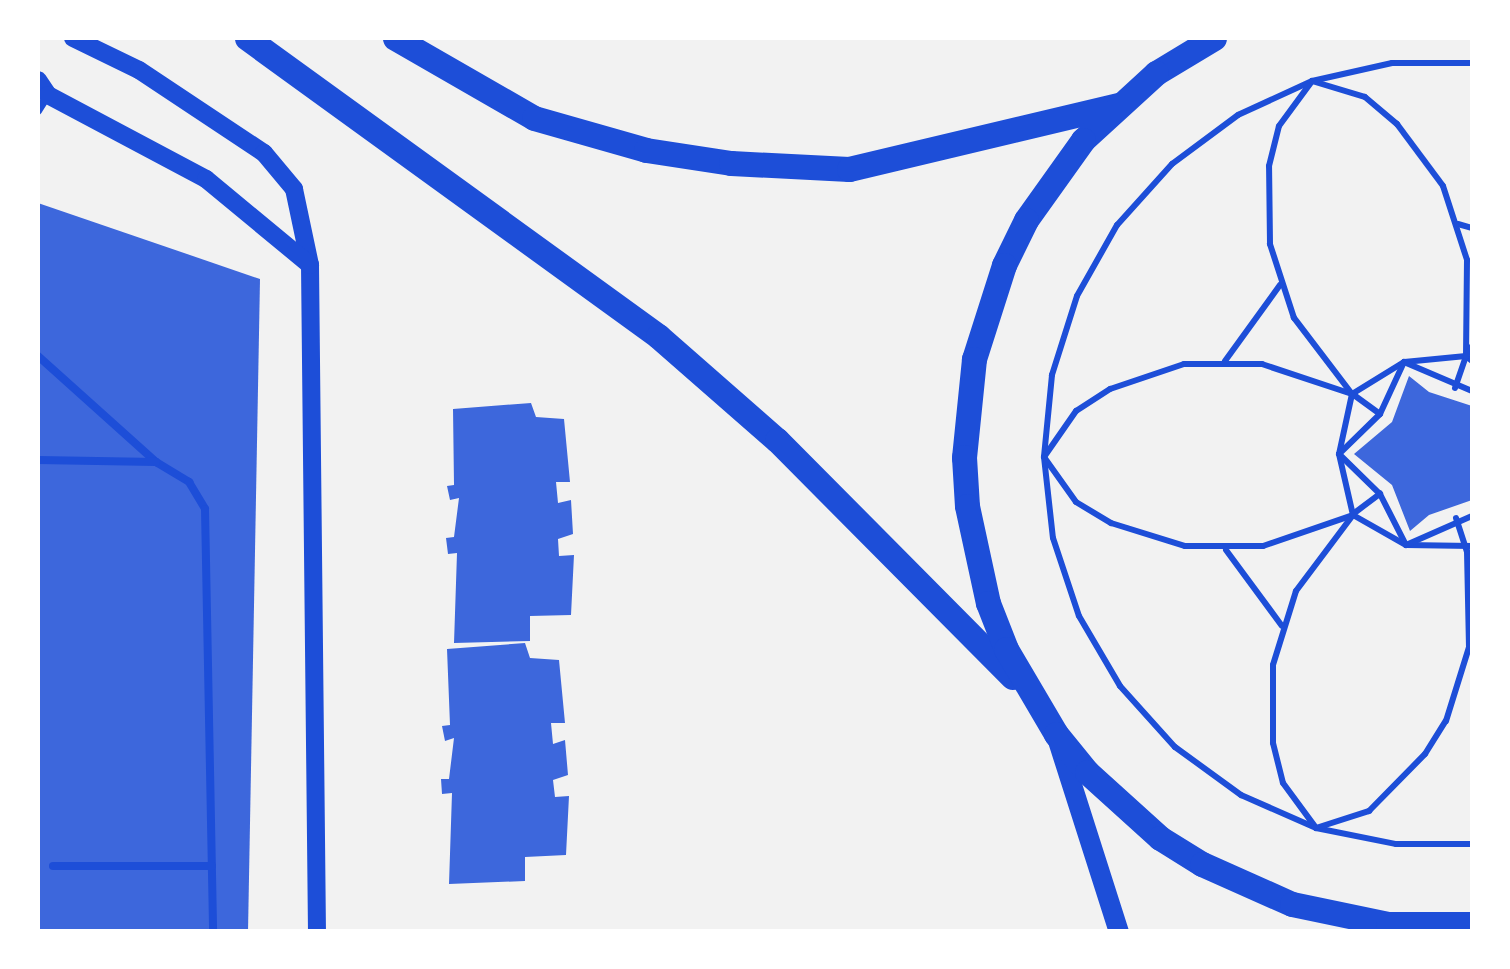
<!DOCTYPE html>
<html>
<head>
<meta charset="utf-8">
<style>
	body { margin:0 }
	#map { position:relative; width:1510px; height:969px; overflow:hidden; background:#f2f2f2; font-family:"Noto Serif",serif }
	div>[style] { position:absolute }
	.building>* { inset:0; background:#3d67dc }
	.path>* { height:6px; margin:-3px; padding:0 3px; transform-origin:3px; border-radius:3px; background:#1d4ed8 }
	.service>* { height:8px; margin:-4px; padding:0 4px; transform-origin:4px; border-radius:4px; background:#1d4ed8 }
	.tertiary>* { height:18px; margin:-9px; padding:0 9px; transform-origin:9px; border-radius:9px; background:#1d4ed8 }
	.secondary>* { height:20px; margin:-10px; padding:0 10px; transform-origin:10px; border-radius:10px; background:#1d4ed8 }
	.primary>* { height:25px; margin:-12.5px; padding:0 12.5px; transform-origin:12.5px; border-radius:12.5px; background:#1d4ed8 }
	span { translate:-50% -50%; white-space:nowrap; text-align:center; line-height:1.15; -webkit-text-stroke:10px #fff; paint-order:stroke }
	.frame { position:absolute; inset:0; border:40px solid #fff; pointer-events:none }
</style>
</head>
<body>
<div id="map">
	<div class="building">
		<div style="clip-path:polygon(38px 203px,260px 279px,248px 932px,38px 932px)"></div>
		<div style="clip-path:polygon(1409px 376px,1429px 392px,1472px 406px,1472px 500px,1429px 515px,1410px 531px,1392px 485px,1354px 454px,1392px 422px)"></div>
		<div style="clip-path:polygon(531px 403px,536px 417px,564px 419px,570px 482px,556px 482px,558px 503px,571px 500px,573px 534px,558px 539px,559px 556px,574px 555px,571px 615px,530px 616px,530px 641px,454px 643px,457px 553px,448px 554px,446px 538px,454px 537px,459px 498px,450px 500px,447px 486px,454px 485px,453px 409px)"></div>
		<div style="clip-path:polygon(525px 643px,530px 658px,559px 660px,565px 723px,551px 723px,553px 744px,565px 740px,568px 775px,553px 780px,555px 797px,569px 796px,566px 855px,525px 857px,525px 881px,449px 884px,452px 793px,442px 794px,441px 779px,449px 779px,454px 738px,445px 741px,442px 726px,450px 725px,447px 649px)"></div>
	</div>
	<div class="path">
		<div style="left:1472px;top:63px;width:80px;rotate:180deg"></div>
		<div style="left:1392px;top:63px;width:82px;rotate:167.3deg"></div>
		<div style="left:1312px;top:81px;width:81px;rotate:155.3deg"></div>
		<div style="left:1238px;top:115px;width:82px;rotate:143.4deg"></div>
		<div style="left:1172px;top:164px;width:82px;rotate:132deg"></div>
		<div style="left:1117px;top:225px;width:81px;rotate:119.4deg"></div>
		<div style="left:1077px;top:296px;width:83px;rotate:107.6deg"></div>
		<div style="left:1052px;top:375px;width:82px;rotate:95.6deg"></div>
		<div style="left:1044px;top:457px;width:81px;rotate:83.7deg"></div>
		<div style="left:1053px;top:538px;width:82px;rotate:71.6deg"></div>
		<div style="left:1079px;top:616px;width:81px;rotate:59.6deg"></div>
		<div style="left:1120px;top:686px;width:82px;rotate:48deg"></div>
		<div style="left:1175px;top:747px;width:82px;rotate:36deg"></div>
		<div style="left:1241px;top:795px;width:82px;rotate:23.7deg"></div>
		<div style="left:1316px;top:828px;width:82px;rotate:11.3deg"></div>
		<div style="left:1396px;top:844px;width:76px"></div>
		<div style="left:1458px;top:224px;width:15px;rotate:16deg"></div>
		<div style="left:1225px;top:361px;width:94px;rotate:-54.1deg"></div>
		<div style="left:1472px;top:361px;width:8px;rotate:-140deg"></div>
		<div style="left:1466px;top:356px;width:62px;rotate:174.5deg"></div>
		<div style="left:1404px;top:362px;width:61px;rotate:148.4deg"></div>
		<div style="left:1352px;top:394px;width:61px;rotate:102.2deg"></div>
		<div style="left:1339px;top:454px;width:63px;rotate:77.1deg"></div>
		<div style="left:1353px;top:515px;width:61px;rotate:29.5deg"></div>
		<div style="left:1406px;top:545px;width:66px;rotate:0.9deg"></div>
		<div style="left:1455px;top:388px;width:34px;rotate:-71deg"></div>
		<div style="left:1472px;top:391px;width:74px;rotate:-156.9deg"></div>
		<div style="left:1404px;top:362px;width:57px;rotate:114.8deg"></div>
		<div style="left:1380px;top:414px;width:57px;rotate:135.7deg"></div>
		<div style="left:1339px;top:454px;width:57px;rotate:44.3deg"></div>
		<div style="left:1380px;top:494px;width:57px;rotate:63deg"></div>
		<div style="left:1406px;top:545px;width:72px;rotate:-23.7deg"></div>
		<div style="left:1352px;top:394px;width:95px;rotate:-161.6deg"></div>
		<div style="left:1262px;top:364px;width:78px;rotate:180deg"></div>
		<div style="left:1184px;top:364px;width:78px;rotate:161.3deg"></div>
		<div style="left:1110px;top:389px;width:40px;rotate:147.1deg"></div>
		<div style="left:1076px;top:411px;width:56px;rotate:124.8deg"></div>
		<div style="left:1044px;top:457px;width:55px;rotate:54.6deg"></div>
		<div style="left:1076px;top:502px;width:41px;rotate:31deg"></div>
		<div style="left:1111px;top:523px;width:77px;rotate:17.3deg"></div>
		<div style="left:1185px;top:546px;width:78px"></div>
		<div style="left:1263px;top:546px;width:95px;rotate:-19deg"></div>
		<div style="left:1353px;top:515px;width:95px;rotate:126.9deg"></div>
		<div style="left:1296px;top:591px;width:77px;rotate:107.3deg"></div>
		<div style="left:1273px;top:665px;width:78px;rotate:90deg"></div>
		<div style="left:1273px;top:743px;width:41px;rotate:76deg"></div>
		<div style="left:1283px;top:783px;width:56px;rotate:53.7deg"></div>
		<div style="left:1316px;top:828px;width:56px;rotate:-17.8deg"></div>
		<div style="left:1369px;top:811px;width:80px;rotate:-45.5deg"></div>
		<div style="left:1425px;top:754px;width:39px;rotate:-58deg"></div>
		<div style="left:1446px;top:721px;width:77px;rotate:-72.7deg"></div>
		<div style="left:1469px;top:647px;width:96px;rotate:-91.2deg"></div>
		<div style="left:1467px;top:551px;width:9px;rotate:58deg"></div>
		<div style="left:1380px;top:414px;width:34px;rotate:-144deg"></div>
		<div style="left:1352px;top:394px;width:96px;rotate:-127.3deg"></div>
		<div style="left:1294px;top:318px;width:78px;rotate:-108deg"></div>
		<div style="left:1270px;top:244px;width:78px;rotate:-90.7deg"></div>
		<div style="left:1269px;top:166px;width:41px;rotate:-76deg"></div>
		<div style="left:1279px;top:126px;width:56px;rotate:-53.7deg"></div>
		<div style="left:1312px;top:81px;width:55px;rotate:16.8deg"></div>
		<div style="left:1365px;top:97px;width:42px;rotate:40.2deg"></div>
		<div style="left:1397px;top:124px;width:77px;rotate:53.4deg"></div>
		<div style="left:1443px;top:186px;width:78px;rotate:72deg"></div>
		<div style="left:1467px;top:260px;width:96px;rotate:90.6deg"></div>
		<div style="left:1466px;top:356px;width:12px;rotate:-59deg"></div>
		<div style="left:1353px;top:514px;width:34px;rotate:-37deg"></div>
		<div style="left:1456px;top:518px;width:35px;rotate:72deg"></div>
		<div style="left:1226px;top:550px;width:94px;rotate:53.6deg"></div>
	</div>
	<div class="service">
		<div style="left:38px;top:111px;width:19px;rotate:-58deg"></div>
		<div style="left:38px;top:356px;width:159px;rotate:41.9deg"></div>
		<div style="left:156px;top:462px;width:39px;rotate:31deg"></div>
		<div style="left:189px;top:482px;width:31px;rotate:59deg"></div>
		<div style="left:205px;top:509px;width:423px;rotate:88.9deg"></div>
		<div style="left:38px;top:460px;width:118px;rotate:1deg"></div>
		<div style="left:53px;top:866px;width:159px"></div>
	</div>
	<div class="tertiary">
		<div style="left:73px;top:38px;width:73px;rotate:25.9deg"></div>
		<div style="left:139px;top:70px;width:150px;rotate:33.6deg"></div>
		<div style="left:264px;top:153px;width:47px;rotate:50.2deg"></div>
		<div style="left:294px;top:189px;width:78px;rotate:78.1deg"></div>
		<div style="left:310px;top:265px;width:667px;rotate:89.4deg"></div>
		<div style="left:38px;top:80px;width:18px;rotate:56deg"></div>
		<div style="left:48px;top:95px;width:179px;rotate:28deg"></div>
		<div style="left:206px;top:179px;width:135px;rotate:39.6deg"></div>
	</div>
	<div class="secondary">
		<div style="left:1058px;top:741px;width:201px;rotate:72.3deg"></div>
	</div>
	<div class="primary">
		<div style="left:247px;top:38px;width:508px;rotate:35.94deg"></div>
		<div style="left:658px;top:336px;width:158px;rotate:41.2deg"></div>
		<div style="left:777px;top:440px;width:334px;rotate:45.2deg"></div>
		<div style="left:395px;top:38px;width:160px;rotate:29.9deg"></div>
		<div style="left:534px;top:118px;width:116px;rotate:15.9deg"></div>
		<div style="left:646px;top:150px;width:86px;rotate:8.7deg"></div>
		<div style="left:731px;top:163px;width:118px;rotate:2.9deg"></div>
		<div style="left:849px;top:169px;width:277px;rotate:-13.4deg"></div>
		<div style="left:1214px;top:38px;width:68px;rotate:148.9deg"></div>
		<div style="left:1156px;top:73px;width:99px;rotate:137.5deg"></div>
		<div style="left:1083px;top:140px;width:98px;rotate:125.5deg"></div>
		<div style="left:1026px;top:220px;width:50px;rotate:116.1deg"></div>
		<div style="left:1004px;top:265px;width:99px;rotate:107.7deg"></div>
		<div style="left:974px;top:359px;width:99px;rotate:95.8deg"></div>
		<div style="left:964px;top:457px;width:49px;rotate:86.5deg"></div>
		<div style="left:967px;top:506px;width:99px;rotate:77.8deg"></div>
		<div style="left:988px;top:603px;width:49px;rotate:68.6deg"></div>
		<div style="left:1006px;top:649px;width:99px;rotate:59.5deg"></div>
		<div style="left:1056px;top:734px;width:49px;rotate:50.8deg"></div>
		<div style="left:1087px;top:772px;width:98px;rotate:42.1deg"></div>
		<div style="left:1160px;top:838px;width:49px;rotate:31.8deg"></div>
		<div style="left:1202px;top:864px;width:98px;rotate:24deg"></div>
		<div style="left:1292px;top:904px;width:98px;rotate:11.8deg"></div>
		<div style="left:1388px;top:924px;width:84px"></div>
	</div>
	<div class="frame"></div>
</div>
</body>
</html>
